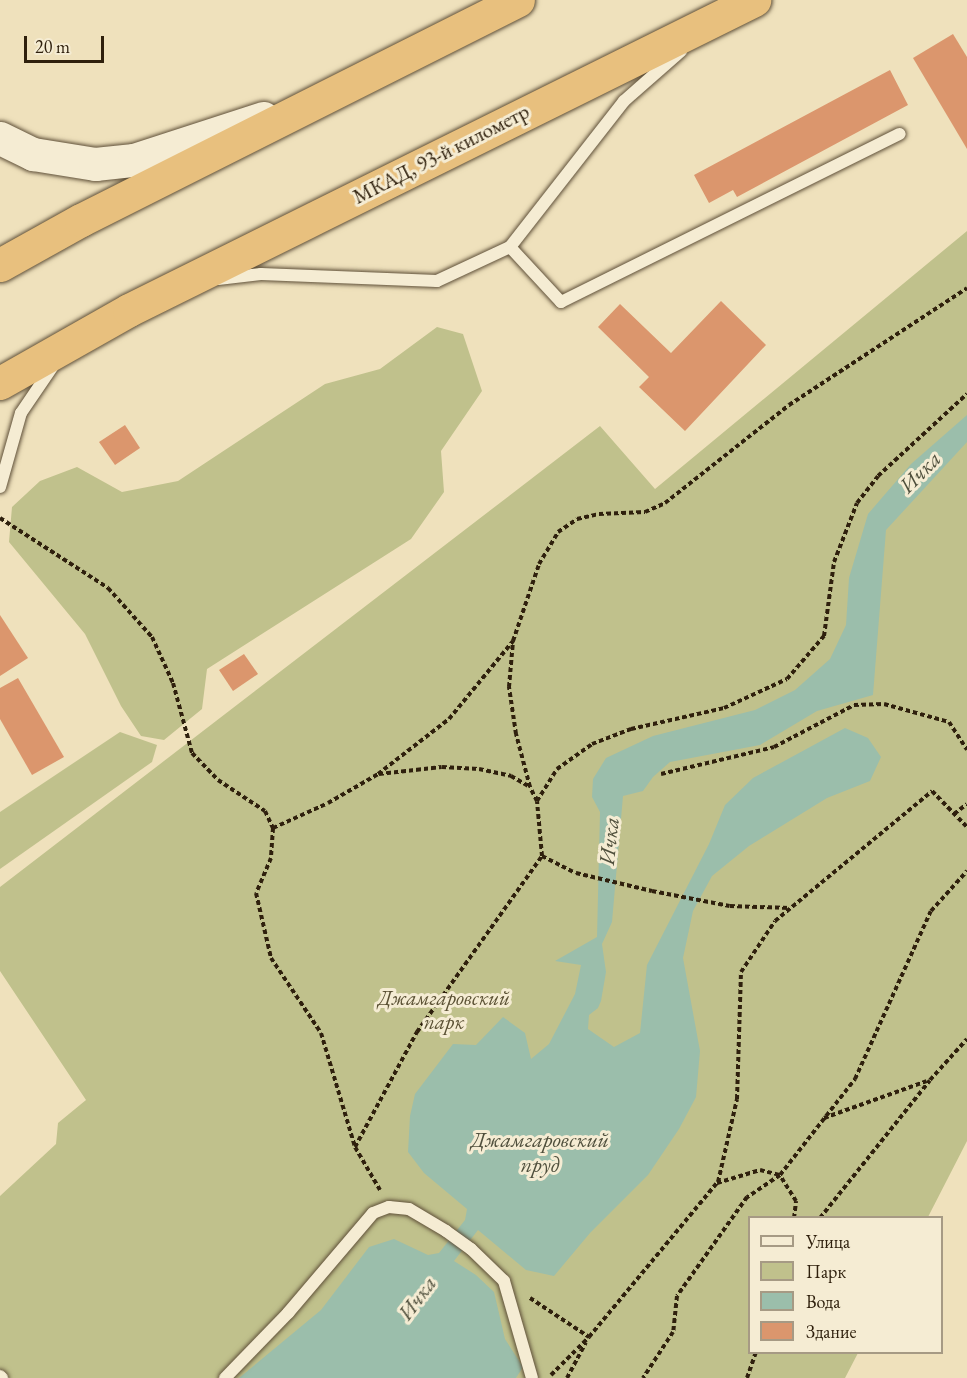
<!DOCTYPE html>
<html>
<head>
<meta charset="utf-8">
<style>
	body { margin:0 }
	#map { position:relative; width:967px; height:1378px; overflow:hidden; background:#efe1bc; font-family:"EB Garamond",serif }
	div>[style] { position:absolute }
	.green>* { inset:0; background:#c0c18c }
	.water>* { inset:0; background:#9bbeab }
	.building>* { inset:0; background:#db966d }
	.path>* { height:4px; margin-top:-2px; transform-origin:0; background:repeating-linear-gradient(90deg,#2f200d 0 4.5px,transparent 0 7.5px) }
	.roads { filter:drop-shadow(0 0 2px #5f5039) drop-shadow(0 0 2px #5f5039) }
	.lane>* { height:12px; margin:-6px; padding:0 6px; transform-origin:6px; border-radius:6px; background:#f5ecd3 }
	.secondary>* { height:33px; margin:-16.5px; padding:0 16.5px; transform-origin:16.5px; border-radius:16.5px; background:#f5ecd3 }
	.highway>* { height:33px; margin:-16.5px; padding:0 16.5px; transform-origin:16.5px; border-radius:16.5px; background:#e8c07e }
	span { translate:-50% -50%; white-space:nowrap; text-align:center; line-height:1.15; -webkit-text-stroke:6px #f5ecd3; paint-order:stroke }
	.street-label { font-size:21px; color:#2f200d }
	.park-label { font-size:21px; color:#5a5033; font-style:italic }
	.water-label { font-size:22px; color:#4f4f3c; font-style:italic }
	.legend { position:absolute; left:748px; top:1216px; width:195px; height:138px; box-sizing:border-box; background:#f5ecd3; border:2px solid #a69a84; margin:0; padding:8px 10px; list-style:none; font-size:18px; color:#2f200d }
	.legend li { display:flex; align-items:center; gap:12px; height:30px }
	.legend b { width:30px; border:2px solid #a69a84 }
	.scale { position:absolute; left:24px; top:36px; width:80px; height:27px; box-sizing:border-box; border:3px solid #2f200d; border-top:0; padding-left:8px; font-size:18px; line-height:21px; white-space:nowrap; color:#2f200d; -webkit-text-stroke:4px #f5ecd3; paint-order:stroke }
</style>
</head>
<body>
<div id="map">
	<div class="green">
		<div style="clip-path:polygon(967px 231px,967px 1141px,928px 1217px,750px 1218px,750px 1352px,858px 1353px,845px 1378px,0 1378px,0 1196px,56px 1144px,58px 1123px,86px 1100px,0 971px,0 887px,600px 426px,655px 489px)"></div>
		<div style="clip-path:polygon(437px 327px,463px 334px,482px 391px,441px 451px,444px 492px,411px 539px,207px 669px,202px 709px,164px 740px,141px 736px,121px 706px,85px 634px,9px 542px,12px 507px,40px 481px,77px 467px,122px 492px,178px 481px,325px 384px,380px 369px)"></div>
		<div style="clip-path:polygon(120px 732px,157px 745px,152px 762px,0 869px,0 812px)"></div>
	</div>
	<div class="water">
		<div style="clip-path:polygon(967px 415px,967px 442px,886px 530px,873px 695px,817px 711px,760px 745px,670px 762px,653px 777px,643px 791px,623px 796px,612px 922px,602px 944px,606px 972px,601px 1001px,598px 1008px,589px 1015px,588px 1029px,614px 1047px,640px 1033px,647px 965px,709px 844px,725px 805px,753px 778px,845px 728px,868px 738px,881px 757px,870px 781px,827px 798px,749px 846px,712px 876px,693px 911px,683px 958px,700px 1051px,696px 1097px,679px 1129px,648px 1175px,590px 1233px,554px 1276px,526px 1270px,478px 1230px,454px 1261px,476px 1275px,494px 1292px,505px 1339px,523px 1367px,516px 1378px,239px 1378px,321px 1310px,369px 1247px,394px 1239px,428px 1255px,439px 1253px,465px 1220px,467px 1209px,424px 1173px,408px 1152px,410px 1116px,415px 1094px,453px 1044px,476px 1045px,503px 1017px,525px 1033px,531px 1059px,549px 1044px,575px 994px,581px 965px,555px 961px,597px 937px,600px 812px,592px 797px,593px 779px,606px 758px,653px 736px,755px 710px,795px 690px,830px 659px,846px 625px,849px 578px,868px 514px,911px 464px)"></div>
	</div>
	<div class="building">
		<div style="clip-path:polygon(953px 34px,967px 57px,967px 149px,913px 58px)"></div>
		<div style="clip-path:polygon(890px 70px,908px 105px,737px 197px,733px 190px,709px 203px,694px 175px)"></div>
		<div style="clip-path:polygon(721px 301px,766px 345px,685px 431px,639px 387px,649px 377px,598px 327px,620px 304px,671px 353px)"></div>
		<div style="clip-path:polygon(125px 425px,140px 448px,115px 465px,99px 442px)"></div>
		<div style="clip-path:polygon(0 615px,28px 658px,0 676px)"></div>
		<div style="clip-path:polygon(244px 654px,258px 674px,233px 691px,219px 670px)"></div>
		<div style="clip-path:polygon(18px 678px,64px 757px,32px 775px,0 719px,0 688px)"></div>
	</div>
	<div class="path">
		<div style="left:0;top:518px;width:129px;rotate:32.9deg"></div>
		<div style="left:108px;top:588px;width:66px;rotate:48.1deg"></div>
		<div style="left:152px;top:637px;width:51px;rotate:65.5deg"></div>
		<div style="left:173px;top:683px;width:73px;rotate:74.8deg"></div>
		<div style="left:192px;top:753px;width:37px;rotate:46deg"></div>
		<div style="left:218px;top:780px;width:56px;rotate:33.4deg"></div>
		<div style="left:265px;top:811px;width:19px;rotate:65deg"></div>
		<div style="left:273px;top:828px;width:30px;rotate:94deg"></div>
		<div style="left:271px;top:858px;width:38px;rotate:113deg"></div>
		<div style="left:256px;top:893px;width:67px;rotate:77deg"></div>
		<div style="left:271px;top:958px;width:90px;rotate:56.3deg"></div>
		<div style="left:321px;top:1033px;width:119px;rotate:73.4deg"></div>
		<div style="left:379px;top:774px;width:63px;rotate:-6.3deg"></div>
		<div style="left:442px;top:767px;width:37px;rotate:3deg"></div>
		<div style="left:479px;top:769px;width:33px;rotate:12deg"></div>
		<div style="left:511px;top:776px;width:22px;rotate:30deg"></div>
		<div style="left:661px;top:774px;width:116px;rotate:-13.4deg"></div>
		<div style="left:774px;top:747px;width:90px;rotate:-27.7deg"></div>
		<div style="left:854px;top:705px;width:30px;rotate:-2deg"></div>
		<div style="left:884px;top:704px;width:67px;rotate:15.5deg"></div>
		<div style="left:949px;top:722px;width:33px;rotate:57deg"></div>
		<div style="left:537px;top:801px;width:38px;rotate:-58deg"></div>
		<div style="left:557px;top:769px;width:43px;rotate:-35.5deg"></div>
		<div style="left:592px;top:744px;width:42px;rotate:-21deg"></div>
		<div style="left:631px;top:729px;width:95px;rotate:-12.7deg"></div>
		<div style="left:724px;top:708px;width:69px;rotate:-24.7deg"></div>
		<div style="left:787px;top:679px;width:57px;rotate:-49.3deg"></div>
		<div style="left:824px;top:636px;width:75px;rotate:-82.3deg"></div>
		<div style="left:834px;top:562px;width:63px;rotate:-68.7deg"></div>
		<div style="left:857px;top:503px;width:34px;rotate:-52deg"></div>
		<div style="left:878px;top:476px;width:121px;rotate:-42.7deg"></div>
		<div style="left:954px;top:814px;width:16px;rotate:-38deg"></div>
		<div style="left:273px;top:828px;width:60px;rotate:-24.4deg"></div>
		<div style="left:328px;top:803px;width:58px;rotate:-30.1deg"></div>
		<div style="left:378px;top:774px;width:90px;rotate:-37.8deg"></div>
		<div style="left:449px;top:719px;width:101px;rotate:-50.6deg"></div>
		<div style="left:513px;top:641px;width:81px;rotate:-71.3deg"></div>
		<div style="left:539px;top:564px;width:37px;rotate:-59deg"></div>
		<div style="left:558px;top:532px;width:23px;rotate:-34deg"></div>
		<div style="left:577px;top:519px;width:23px;rotate:-13deg"></div>
		<div style="left:599px;top:514px;width:46px;rotate:-2.5deg"></div>
		<div style="left:645px;top:512px;width:22px;rotate:-24deg"></div>
		<div style="left:665px;top:503px;width:158px;rotate:-38.3deg"></div>
		<div style="left:789px;top:405px;width:213px;rotate:-33.3deg"></div>
		<div style="left:542px;top:856px;width:38px;rotate:27deg"></div>
		<div style="left:576px;top:873px;width:78px;rotate:13.3deg"></div>
		<div style="left:652px;top:891px;width:79px;rotate:10.9deg"></div>
		<div style="left:730px;top:906px;width:60px;rotate:1.9deg"></div>
		<div style="left:824px;top:1118px;width:109px;rotate:-19.8deg"></div>
		<div style="left:718px;top:1182px;width:85px;rotate:-77.1deg"></div>
		<div style="left:737px;top:1099px;width:127px;rotate:-88.2deg"></div>
		<div style="left:741px;top:972px;width:61px;rotate:-56.3deg"></div>
		<div style="left:775px;top:921px;width:204px;rotate:-39.6deg"></div>
		<div style="left:932px;top:791px;width:50px;rotate:45.8deg"></div>
		<div style="left:380px;top:1190px;width:50px;rotate:-120.2deg"></div>
		<div style="left:355px;top:1147px;width:131px;rotate:-61.7deg"></div>
		<div style="left:417px;top:1032px;width:216px;rotate:-54.6deg"></div>
		<div style="left:542px;top:856px;width:55px;rotate:-95.2deg"></div>
		<div style="left:537px;top:801px;width:16px;rotate:-117deg"></div>
		<div style="left:530px;top:787px;width:55px;rotate:-104.8deg"></div>
		<div style="left:516px;top:734px;width:48px;rotate:-98.5deg"></div>
		<div style="left:509px;top:687px;width:46px;rotate:-85deg"></div>
		<div style="left:794px;top:1218px;width:17px;rotate:-83deg"></div>
		<div style="left:796px;top:1201px;width:31px;rotate:-122deg"></div>
		<div style="left:780px;top:1175px;width:122px;rotate:-52deg"></div>
		<div style="left:855px;top:1079px;width:184px;rotate:-65.7deg"></div>
		<div style="left:931px;top:911px;width:54px;rotate:-48deg"></div>
		<div style="left:820px;top:1218px;width:176px;rotate:-51.4deg"></div>
		<div style="left:930px;top:1080px;width:55px;rotate:-47.9deg"></div>
		<div style="left:530px;top:1298px;width:71px;rotate:33.5deg"></div>
		<div style="left:589px;top:1337px;width:200px;rotate:-50.3deg"></div>
		<div style="left:717px;top:1183px;width:45px;rotate:-16.8deg"></div>
		<div style="left:760px;top:1170px;width:21px;rotate:14deg"></div>
		<div style="left:780px;top:1175px;width:40px;rotate:146deg"></div>
		<div style="left:747px;top:1197px;width:121px;rotate:125.3deg"></div>
		<div style="left:677px;top:1296px;width:36px;rotate:96deg"></div>
		<div style="left:673px;top:1332px;width:55px;rotate:123.1deg"></div>
		<div style="left:551px;top:1375px;width:54px;rotate:-45deg"></div>
		<div style="left:567px;top:1378px;width:40px;rotate:-62deg"></div>
		<div style="left:747px;top:1378px;width:28px;rotate:-71deg"></div>
	</div>
	<div class="roads">
		<div class="lane">
			<div style="left:510px;top:247px;width:75px;rotate:47.2deg"></div>
			<div style="left:561px;top:302px;width:378px;rotate:-26.4deg"></div>
			<div style="left:218px;top:279px;width:43px;rotate:-6.6deg"></div>
			<div style="left:261px;top:274px;width:176px;rotate:2.3deg"></div>
			<div style="left:437px;top:281px;width:81px;rotate:-25deg"></div>
			<div style="left:510px;top:247px;width:185px;rotate:-52deg"></div>
			<div style="left:624px;top:101px;width:76px;rotate:-41.3deg"></div>
			<div style="left:0;top:487px;width:77px;rotate:-74.2deg"></div>
			<div style="left:21px;top:413px;width:60px;rotate:-55.8deg"></div>
			<div style="left:0;top:1376px;width:3px;rotate:45deg"></div>
			<div style="left:225px;top:1378px;width:91px;rotate:-45.9deg"></div>
			<div style="left:288px;top:1313px;width:131px;rotate:-49.6deg"></div>
			<div style="left:373px;top:1213px;width:17px;rotate:-21deg"></div>
			<div style="left:389px;top:1207px;width:20px;rotate:6deg"></div>
			<div style="left:409px;top:1209px;width:43px;rotate:30.7deg"></div>
			<div style="left:446px;top:1231px;width:31px;rotate:36deg"></div>
			<div style="left:471px;top:1249px;width:46px;rotate:44.1deg"></div>
			<div style="left:504px;top:1281px;width:101px;rotate:73.9deg"></div>
		</div>
		<div class="secondary">
			<div style="left:0;top:138px;width:37px;rotate:26deg"></div>
			<div style="left:33px;top:154px;width:63px;rotate:9.2deg"></div>
			<div style="left:95px;top:164px;width:39px;rotate:-6deg"></div>
			<div style="left:134px;top:160px;width:136px;rotate:-18deg"></div>
		</div>
		<div class="highway">
			<div style="left:0;top:265px;width:93px;rotate:-29.1deg"></div>
			<div style="left:81px;top:220px;width:489px;rotate:-26.7deg"></div>
			<div style="left:0;top:383px;width:148px;rotate:-29.5deg"></div>
			<div style="left:129px;top:310px;width:698px;rotate:-26.38deg"></div>
		</div>
	</div>
	<div class="street-label">
		<span style="left:441px;top:154px;rotate:-27deg">МКАД, 93-й километр</span>
	</div>
	<div class="park-label">
		<span style="left:444px;top:1010px">Джамгаровский<br>парк</span>
	</div>
	<div class="water-label">
		<span style="left:920px;top:472px;rotate:-45deg">Ичка</span>
		<span style="left:609px;top:841px;rotate:-84deg">Ичка</span>
		<span style="left:540px;top:1152px">Джамгаровский<br>пруд</span>
		<span style="left:417px;top:1298px;rotate:-53deg">Ичка</span>
	</div>
	<ul class="legend">
	<li><b style="height:8px;background:#f5ecd3"></b>Улица</li>
	<li><b style="height:16px;background:#c0c18c"></b>Парк</li>
	<li><b style="height:16px;background:#9bbeab"></b>Вода</li>
	<li><b style="height:16px;background:#db966d"></b>Здание</li>
	</ul>
	<div class="scale">20 m</div>
</div>
</body>
</html>
